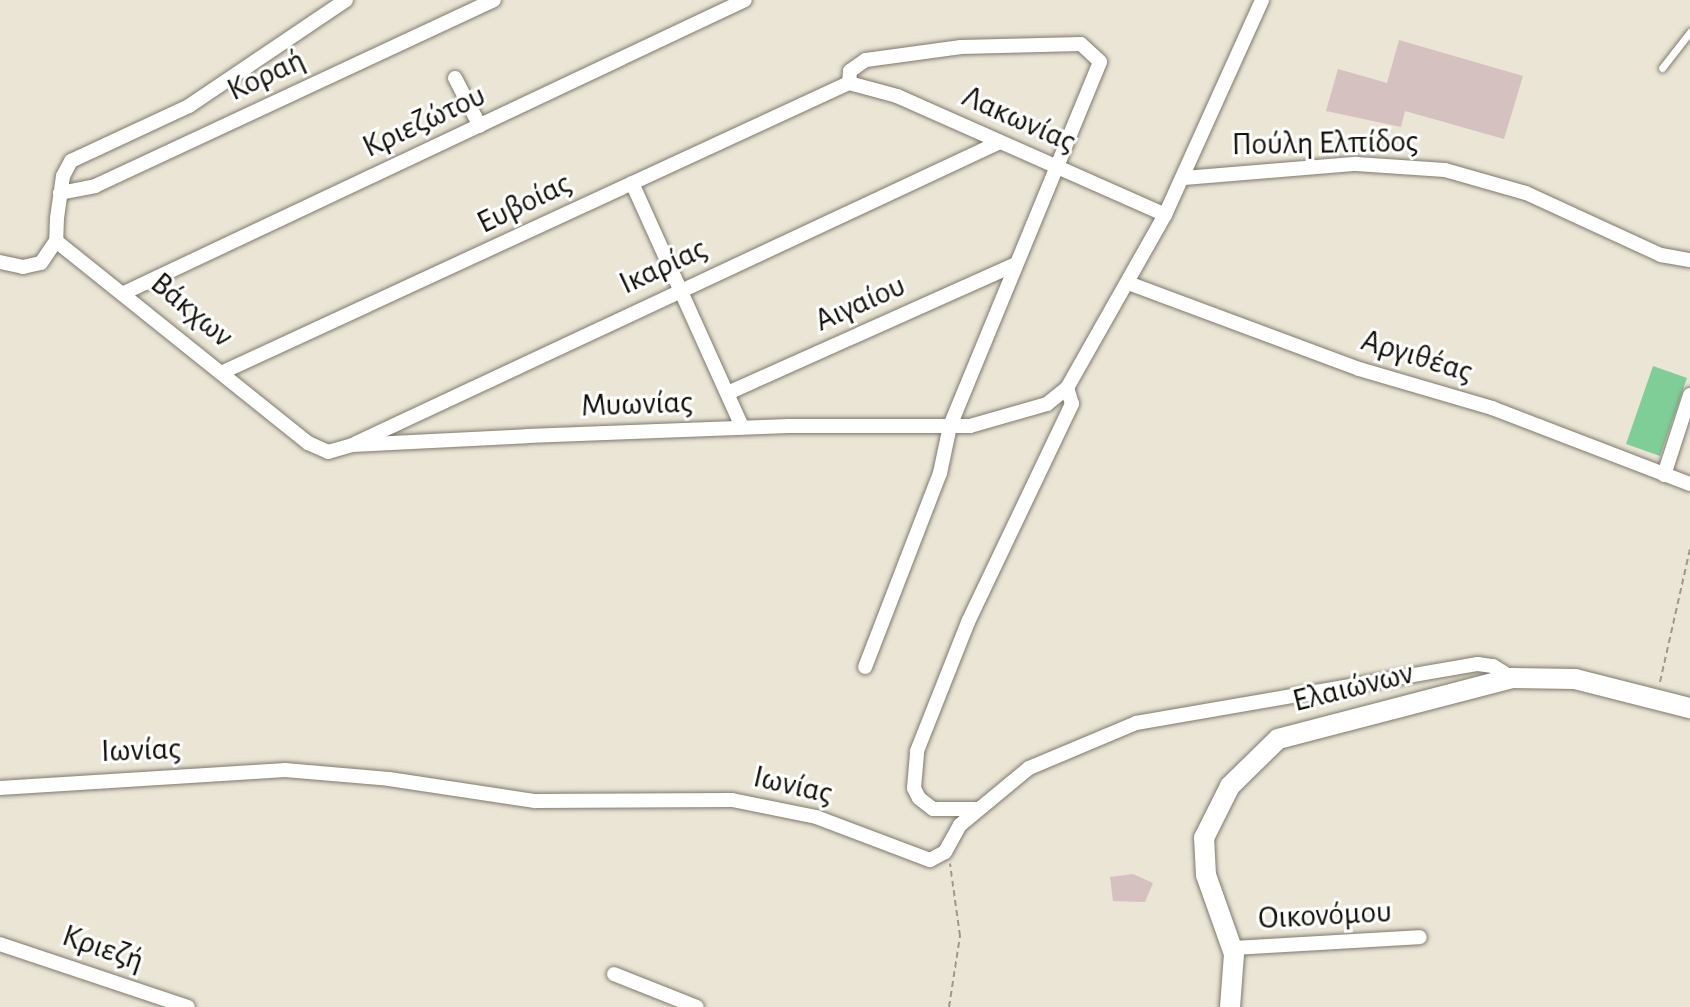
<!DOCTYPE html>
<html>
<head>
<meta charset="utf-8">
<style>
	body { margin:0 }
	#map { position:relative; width:1690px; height:1007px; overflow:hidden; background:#eae5d5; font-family:"Alegreya Sans",sans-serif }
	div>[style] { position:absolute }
	.green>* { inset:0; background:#80ce97 }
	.building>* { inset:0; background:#d5c1c0 }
	.path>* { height:2px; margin-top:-1px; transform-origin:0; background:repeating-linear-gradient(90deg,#9d998d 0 6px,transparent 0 10px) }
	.roads { filter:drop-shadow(0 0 2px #7e796b) drop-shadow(0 0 2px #7e796b) }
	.lane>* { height:7px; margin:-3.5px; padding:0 3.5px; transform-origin:3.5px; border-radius:3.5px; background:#fff }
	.street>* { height:14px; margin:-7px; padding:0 7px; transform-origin:7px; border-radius:7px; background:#fff }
	.secondary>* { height:20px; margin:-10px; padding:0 10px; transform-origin:10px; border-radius:10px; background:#fff }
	span { translate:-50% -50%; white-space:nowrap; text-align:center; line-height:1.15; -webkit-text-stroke:6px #fff; paint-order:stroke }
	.street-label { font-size:32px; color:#100f09 }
</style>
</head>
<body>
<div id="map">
	<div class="green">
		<div style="clip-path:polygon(1653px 366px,1687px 378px,1660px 456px,1626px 444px)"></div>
	</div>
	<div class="building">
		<div style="clip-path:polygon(1399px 40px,1523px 76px,1504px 139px,1405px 111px,1401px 127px,1326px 111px,1338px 69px,1387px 83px)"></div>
		<div style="clip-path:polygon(1133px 874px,1153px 883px,1145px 902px,1113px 901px,1110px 877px)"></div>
	</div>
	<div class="path">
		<div style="left:1660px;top:682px;width:136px;rotate:-77.3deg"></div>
		<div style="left:949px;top:1007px;width:72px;rotate:-81.2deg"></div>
		<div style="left:960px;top:936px;width:73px;rotate:-97.9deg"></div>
	</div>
	<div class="roads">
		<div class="lane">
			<div style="left:1662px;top:68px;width:46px;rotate:-52.1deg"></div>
		</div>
		<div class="street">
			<div style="left:346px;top:0;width:189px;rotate:146deg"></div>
			<div style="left:189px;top:106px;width:130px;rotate:155deg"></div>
			<div style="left:71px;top:161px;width:17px;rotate:118deg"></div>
			<div style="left:63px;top:176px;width:42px;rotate:98.1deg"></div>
			<div style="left:57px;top:218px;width:23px;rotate:92deg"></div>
			<div style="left:56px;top:241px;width:323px;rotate:38.7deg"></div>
			<div style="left:308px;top:443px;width:22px;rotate:24deg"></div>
			<div style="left:328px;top:452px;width:25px;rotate:-16deg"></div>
			<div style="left:352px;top:445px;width:175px;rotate:-2.9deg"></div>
			<div style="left:527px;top:436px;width:262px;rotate:-2.2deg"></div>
			<div style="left:789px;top:426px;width:181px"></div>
			<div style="left:970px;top:426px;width:80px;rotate:-15.9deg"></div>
			<div style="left:1047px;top:404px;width:26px;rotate:-39deg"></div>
			<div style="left:1067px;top:388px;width:199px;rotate:-60.5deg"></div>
			<div style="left:1165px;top:215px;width:236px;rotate:-65.7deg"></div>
			<div style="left:455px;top:78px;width:54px;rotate:62.5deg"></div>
			<div style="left:849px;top:83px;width:12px;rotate:-85deg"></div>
			<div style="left:850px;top:71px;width:19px;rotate:-35deg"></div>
			<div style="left:866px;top:60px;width:96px;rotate:-7.8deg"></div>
			<div style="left:961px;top:47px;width:120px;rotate:-1.4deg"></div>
			<div style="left:1081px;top:44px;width:26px;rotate:43deg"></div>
			<div style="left:1100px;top:62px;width:394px;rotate:112.4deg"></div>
			<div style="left:950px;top:426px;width:48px;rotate:102deg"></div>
			<div style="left:940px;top:473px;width:208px;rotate:111.1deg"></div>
			<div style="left:849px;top:83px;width:50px;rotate:15.2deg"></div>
			<div style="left:897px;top:96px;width:293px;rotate:23.9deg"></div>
			<div style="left:1184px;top:178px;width:173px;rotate:-4.7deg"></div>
			<div style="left:1356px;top:164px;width:89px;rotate:3.9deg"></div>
			<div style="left:1445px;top:170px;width:84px;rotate:15.9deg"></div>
			<div style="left:1526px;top:193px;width:149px;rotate:24.7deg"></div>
			<div style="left:1661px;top:255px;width:29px;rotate:10deg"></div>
			<div style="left:632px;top:183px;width:268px;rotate:65.7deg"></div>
			<div style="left:60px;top:193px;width:36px;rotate:-11deg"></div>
			<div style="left:95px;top:186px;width:440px;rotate:-25deg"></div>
			<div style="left:0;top:262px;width:24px;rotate:12deg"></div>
			<div style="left:23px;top:267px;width:18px;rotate:-13deg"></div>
			<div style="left:41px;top:263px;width:27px;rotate:-56deg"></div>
			<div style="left:1128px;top:283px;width:246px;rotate:20.4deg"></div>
			<div style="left:1359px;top:369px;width:139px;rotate:16.3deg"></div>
			<div style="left:1492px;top:408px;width:212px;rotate:21deg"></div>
			<div style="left:126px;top:292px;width:684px;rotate:-25.25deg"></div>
			<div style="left:223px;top:372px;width:689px;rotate:-24.78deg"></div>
			<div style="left:730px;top:392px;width:311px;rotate:-24.1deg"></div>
			<div style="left:356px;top:443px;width:711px;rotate:-25.05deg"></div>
			<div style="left:1664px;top:475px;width:84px;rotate:-72deg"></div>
			<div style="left:0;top:788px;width:286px;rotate:-3.6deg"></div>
			<div style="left:285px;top:770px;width:104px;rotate:4.9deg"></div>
			<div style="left:389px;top:779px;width:148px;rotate:8.6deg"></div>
			<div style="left:535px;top:801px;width:197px;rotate:-0.3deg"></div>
			<div style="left:732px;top:800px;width:86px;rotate:11.4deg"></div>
			<div style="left:816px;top:817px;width:122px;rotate:20.7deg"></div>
			<div style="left:930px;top:860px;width:17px;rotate:-28deg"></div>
			<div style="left:945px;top:852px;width:31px;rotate:-61deg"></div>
			<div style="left:960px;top:825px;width:89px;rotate:-39.6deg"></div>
			<div style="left:1029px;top:768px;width:116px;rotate:-22.8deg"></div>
			<div style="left:1136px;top:723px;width:347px;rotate:-9.8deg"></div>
			<div style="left:1478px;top:664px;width:15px;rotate:8deg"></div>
			<div style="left:1493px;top:666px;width:22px;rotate:32deg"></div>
			<div style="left:978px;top:809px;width:45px;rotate:180deg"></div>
			<div style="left:933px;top:809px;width:18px;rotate:-142deg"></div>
			<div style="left:919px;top:798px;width:11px;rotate:-117deg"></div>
			<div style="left:914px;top:788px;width:37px;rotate:-85deg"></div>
			<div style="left:917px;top:751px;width:139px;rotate:-68.4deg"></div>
			<div style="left:968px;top:622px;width:242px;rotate:-64.5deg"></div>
			<div style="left:1072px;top:404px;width:17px;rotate:-107deg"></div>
			<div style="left:0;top:944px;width:198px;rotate:18.5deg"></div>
			<div style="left:1232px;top:948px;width:188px;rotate:-3.3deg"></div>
			<div style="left:614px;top:974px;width:89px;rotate:21.7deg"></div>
		</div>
		<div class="secondary">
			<div style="left:1230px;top:1007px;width:53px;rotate:-85.7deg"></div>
			<div style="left:1234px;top:954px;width:84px;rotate:-109.5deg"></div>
			<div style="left:1206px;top:875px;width:37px;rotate:-93deg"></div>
			<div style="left:1204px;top:838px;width:58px;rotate:-63.4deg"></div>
			<div style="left:1230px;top:786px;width:67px;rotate:-44.4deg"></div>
			<div style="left:1278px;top:739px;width:242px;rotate:-14.6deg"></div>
			<div style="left:1512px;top:678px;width:63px;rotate:0.9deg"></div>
			<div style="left:1575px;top:679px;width:119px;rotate:14.2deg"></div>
		</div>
	</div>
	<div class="street-label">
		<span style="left:266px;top:75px;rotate:-25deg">Κοραή</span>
		<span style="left:1019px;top:119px;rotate:24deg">Λακωνίας</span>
		<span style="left:424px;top:121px;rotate:-25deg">Κριεζώτου</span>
		<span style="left:1325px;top:143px;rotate:-1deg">Πούλη Ελπίδος</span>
		<span style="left:524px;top:203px;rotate:-26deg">Ευβοίας</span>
		<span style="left:663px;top:266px;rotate:-25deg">Ικαρίας</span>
		<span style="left:860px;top:303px;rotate:-24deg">Αιγαίου</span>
		<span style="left:192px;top:310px;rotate:40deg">Βάκχων</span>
		<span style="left:1417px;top:356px;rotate:17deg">Αργιθέας</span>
		<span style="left:637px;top:404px;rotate:-2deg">Μυωνίας</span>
		<span style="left:1353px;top:687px;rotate:-14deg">Ελαιώνων</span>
		<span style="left:141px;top:750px;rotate:-2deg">Ιωνίας</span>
		<span style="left:793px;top:785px;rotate:13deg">Ιωνίας</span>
		<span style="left:1325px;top:915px;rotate:-3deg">Οικονόμου</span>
		<span style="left:103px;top:948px;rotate:19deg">Κριεζή</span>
	</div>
</div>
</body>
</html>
